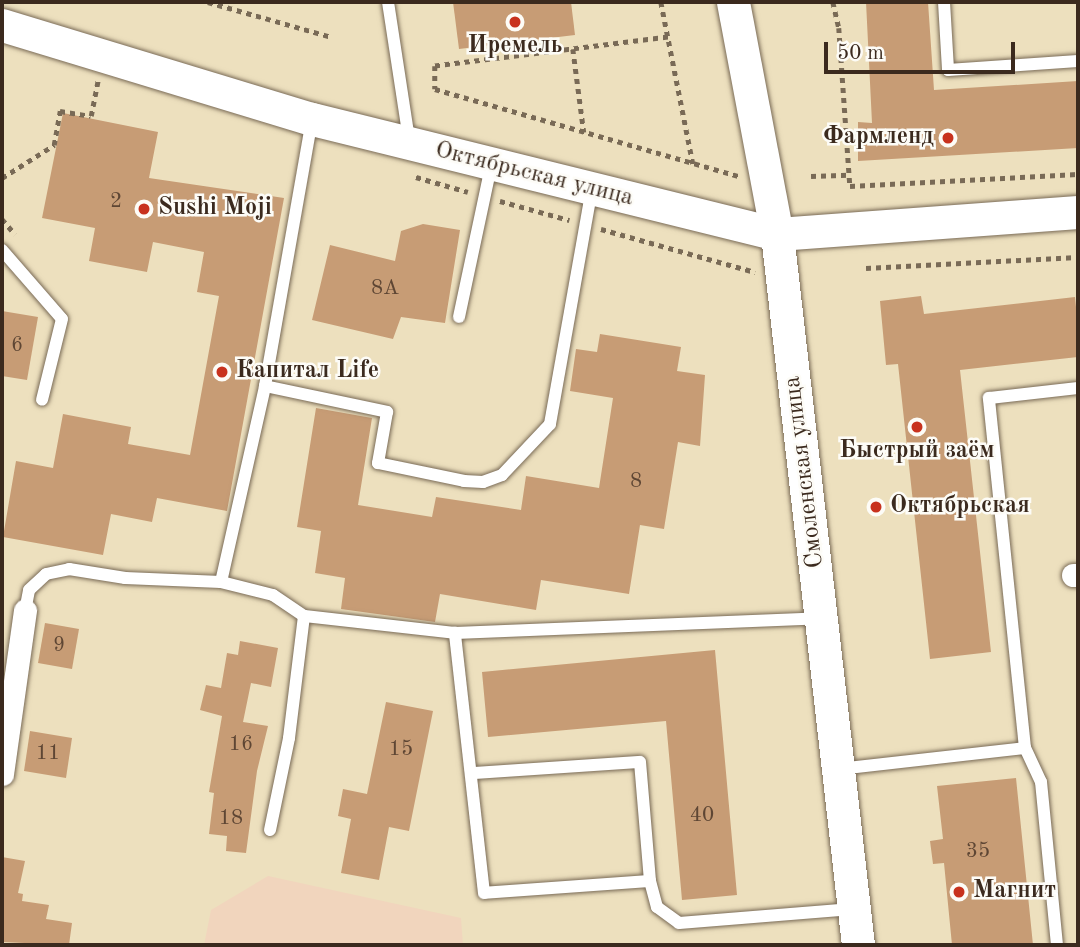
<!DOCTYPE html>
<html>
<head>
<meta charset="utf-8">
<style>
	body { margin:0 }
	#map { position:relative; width:1080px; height:947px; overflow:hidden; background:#ede0be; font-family:"Old Standard TT",serif }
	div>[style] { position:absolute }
	.built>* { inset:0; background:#f1d5bd }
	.building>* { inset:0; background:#c79c75 }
	.path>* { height:4.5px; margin-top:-2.25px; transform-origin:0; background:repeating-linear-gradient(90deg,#796a56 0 5px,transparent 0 10px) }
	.roads { filter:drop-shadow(0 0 2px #796a56) drop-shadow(0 0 2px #796a56) }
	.lane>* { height:12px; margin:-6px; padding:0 6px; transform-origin:6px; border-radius:6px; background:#fff }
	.street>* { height:23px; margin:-11.5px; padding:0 11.5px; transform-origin:11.5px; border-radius:11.5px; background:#fff }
	.secondary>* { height:33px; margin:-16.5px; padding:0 16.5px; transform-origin:16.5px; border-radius:16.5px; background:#fff }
	.dots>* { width:19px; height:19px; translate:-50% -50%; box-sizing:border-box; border:4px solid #fdfcf7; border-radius:50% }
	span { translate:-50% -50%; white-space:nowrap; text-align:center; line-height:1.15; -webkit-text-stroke:5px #fdfcf7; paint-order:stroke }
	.number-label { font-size:21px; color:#5e4634 }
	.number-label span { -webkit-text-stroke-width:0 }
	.poi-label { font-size:24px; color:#3b2a1e; font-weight:700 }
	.right { translate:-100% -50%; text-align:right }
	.left { translate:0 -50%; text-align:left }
	.street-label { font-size:24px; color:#3b2a1e }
	.frame { position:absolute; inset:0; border:4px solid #3b2a1e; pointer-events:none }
	.scale { position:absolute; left:824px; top:42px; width:191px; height:32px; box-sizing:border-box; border:4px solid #3b2a1e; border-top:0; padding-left:9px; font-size:21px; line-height:24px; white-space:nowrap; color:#3b2a1e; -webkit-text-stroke:5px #fdfcf7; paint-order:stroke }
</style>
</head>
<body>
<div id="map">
	<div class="built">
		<div style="clip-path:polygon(268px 876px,461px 918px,463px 945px,204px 945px,211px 910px)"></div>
	</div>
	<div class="building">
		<div style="clip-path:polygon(453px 2px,571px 2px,575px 35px,459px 49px)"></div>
		<div style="clip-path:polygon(866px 2px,928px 2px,934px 90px,1078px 81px,1078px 148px,858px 161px,858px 122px,872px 123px)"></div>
		<div style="clip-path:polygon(63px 113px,158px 132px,149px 178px,284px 198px,227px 511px,157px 498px,152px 522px,111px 514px,103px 555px,3px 537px,16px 461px,53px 468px,63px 414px,131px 427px,128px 444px,190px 455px,219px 296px,197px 292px,204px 252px,153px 242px,147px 272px,89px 261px,95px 228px,42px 218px)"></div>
		<div style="clip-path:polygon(423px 224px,460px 230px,445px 323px,401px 317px,393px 339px,312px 320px,330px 245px,395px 261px,401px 231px)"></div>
		<div style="clip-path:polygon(921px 296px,924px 314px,1075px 297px,1078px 327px,1078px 357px,960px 370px,991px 652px,930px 659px,898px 364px,886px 365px,880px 301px)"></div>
		<div style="clip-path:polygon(2px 311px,38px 317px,27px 380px,2px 376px)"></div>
		<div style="clip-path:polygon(600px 334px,681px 347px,677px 371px,705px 375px,700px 446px,678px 442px,664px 529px,640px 525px,629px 594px,541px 580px,536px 610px,440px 594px,435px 622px,341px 609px,345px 578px,315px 573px,321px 531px,297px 527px,316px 408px,372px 418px,358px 505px,432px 517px,436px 497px,521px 510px,526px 476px,599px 488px,613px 398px,570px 391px,576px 349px,597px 352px)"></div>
		<div style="clip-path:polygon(45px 623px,79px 629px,72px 669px,38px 663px)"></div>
		<div style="clip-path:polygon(240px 641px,278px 648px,271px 687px,251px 683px,243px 722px,268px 726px,257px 771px,246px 853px,226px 851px,227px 836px,209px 834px,214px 793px,209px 792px,222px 716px,200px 710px,206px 685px,221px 688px,227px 653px,238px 655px)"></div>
		<div style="clip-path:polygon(715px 650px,737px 895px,682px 900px,666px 721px,488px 737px,482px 672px)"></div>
		<div style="clip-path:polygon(386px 702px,433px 711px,409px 831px,389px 827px,379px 880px,341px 873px,351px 819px,338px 816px,343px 789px,367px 794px)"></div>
		<div style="clip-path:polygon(30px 731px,72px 738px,66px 778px,24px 771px)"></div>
		<div style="clip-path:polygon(1016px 778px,1033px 945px,952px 945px,944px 863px,933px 864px,930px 841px,943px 839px,937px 786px)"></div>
		<div style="clip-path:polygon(2px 857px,25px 861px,18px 893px,23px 894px,22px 901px,49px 905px,46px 919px,72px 923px,69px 945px,2px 942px)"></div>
	</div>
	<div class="path">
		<div style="left:208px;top:2px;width:129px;rotate:15.8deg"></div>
		<div style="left:661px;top:2px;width:165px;rotate:78.8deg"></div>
		<div style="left:833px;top:2px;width:27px;rotate:77deg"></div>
		<div style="left:839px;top:28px;width:158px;rotate:86deg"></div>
		<div style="left:850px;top:186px;width:228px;rotate:-3deg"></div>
		<div style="left:668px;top:37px;width:235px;rotate:172.9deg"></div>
		<div style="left:435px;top:66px;width:23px;rotate:90deg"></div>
		<div style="left:435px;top:89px;width:316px;rotate:16deg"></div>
		<div style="left:573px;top:49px;width:84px;rotate:82.5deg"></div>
		<div style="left:811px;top:176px;width:38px;rotate:-2deg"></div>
		<div style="left:416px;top:177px;width:54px;rotate:16.1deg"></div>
		<div style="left:2px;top:178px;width:62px;rotate:-32.4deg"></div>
		<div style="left:54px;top:145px;width:35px;rotate:-80deg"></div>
		<div style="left:60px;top:111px;width:31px;rotate:9deg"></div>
		<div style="left:91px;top:116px;width:36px;rotate:-79deg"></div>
		<div style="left:500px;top:201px;width:72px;rotate:15.4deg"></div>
		<div style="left:2px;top:219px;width:20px;rotate:49deg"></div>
		<div style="left:601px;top:229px;width:160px;rotate:15.6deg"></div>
		<div style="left:866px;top:268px;width:212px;rotate:-3deg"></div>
	</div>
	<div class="roads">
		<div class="lane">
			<div style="left:388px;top:2px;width:140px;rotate:81.3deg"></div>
			<div style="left:944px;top:2px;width:68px;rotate:86.6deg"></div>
			<div style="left:948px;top:70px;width:130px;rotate:-4deg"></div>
			<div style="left:2px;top:250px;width:91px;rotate:49deg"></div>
			<div style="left:62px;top:319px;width:83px;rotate:103.9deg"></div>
			<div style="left:459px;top:317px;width:154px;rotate:-78deg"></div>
			<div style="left:265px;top:386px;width:125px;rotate:12deg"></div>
			<div style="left:387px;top:412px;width:52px;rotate:100deg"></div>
			<div style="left:378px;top:463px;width:88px;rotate:11.8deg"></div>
			<div style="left:464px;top:481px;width:19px;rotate:3deg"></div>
			<div style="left:483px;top:482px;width:20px;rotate:-20deg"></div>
			<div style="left:502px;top:475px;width:70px;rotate:-46.7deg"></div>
			<div style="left:550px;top:424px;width:239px;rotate:-79.9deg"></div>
			<div style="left:25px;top:611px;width:21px;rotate:-79deg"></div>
			<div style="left:29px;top:590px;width:23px;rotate:-43deg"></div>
			<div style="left:46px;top:574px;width:24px;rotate:-12deg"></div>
			<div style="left:69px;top:569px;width:57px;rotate:9.1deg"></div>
			<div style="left:125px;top:578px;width:96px;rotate:2.4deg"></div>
			<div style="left:304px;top:616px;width:152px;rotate:6.4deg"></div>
			<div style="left:838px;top:769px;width:188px;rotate:-6.4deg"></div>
			<div style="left:473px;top:773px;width:167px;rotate:-3.8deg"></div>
			<div style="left:640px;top:762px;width:119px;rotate:85.2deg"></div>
			<div style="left:650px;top:881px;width:27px;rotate:75deg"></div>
			<div style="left:657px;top:907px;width:27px;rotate:36deg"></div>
			<div style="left:679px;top:923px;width:174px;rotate:-4.6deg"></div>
			<div style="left:270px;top:830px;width:94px;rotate:-78.3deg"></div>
			<div style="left:289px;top:738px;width:123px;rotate:-83deg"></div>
			<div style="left:304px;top:616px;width:37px;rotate:-146deg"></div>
			<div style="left:273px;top:595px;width:54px;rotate:-166deg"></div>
			<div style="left:221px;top:582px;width:201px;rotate:-77.3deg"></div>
			<div style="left:265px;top:386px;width:271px;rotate:-80deg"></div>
			<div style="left:650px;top:881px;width:166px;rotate:175.9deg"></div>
			<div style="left:484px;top:893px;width:262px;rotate:-96.4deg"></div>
			<div style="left:455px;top:633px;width:366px;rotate:-2.3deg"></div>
			<div style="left:1057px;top:945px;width:164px;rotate:-95.6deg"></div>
			<div style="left:1041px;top:782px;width:38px;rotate:-115deg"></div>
			<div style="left:1025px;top:748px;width:352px;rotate:-95.9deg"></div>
			<div style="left:989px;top:398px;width:90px;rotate:-6.4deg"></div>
		</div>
		<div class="street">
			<div style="left:1073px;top:575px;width:5px"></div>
			<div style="left:2px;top:774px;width:165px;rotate:-82deg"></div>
		</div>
		<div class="secondary">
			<div style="left:733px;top:2px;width:236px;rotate:79.3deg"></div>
			<div style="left:777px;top:234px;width:716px;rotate:83.5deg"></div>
			<div style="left:2px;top:25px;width:324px;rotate:16.9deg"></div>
			<div style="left:312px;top:119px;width:479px;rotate:13.9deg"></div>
			<div style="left:777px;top:234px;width:302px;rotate:-4.2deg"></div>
		</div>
	</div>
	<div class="dots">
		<div style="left:515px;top:22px;background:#c8321e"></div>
		<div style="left:948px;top:138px;background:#c8321e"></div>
		<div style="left:144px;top:209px;background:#c8321e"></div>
		<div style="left:222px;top:372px;background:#c8321e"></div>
		<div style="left:917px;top:427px;background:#c8321e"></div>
		<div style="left:876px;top:507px;background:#c8321e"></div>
		<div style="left:959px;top:892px;background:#c8321e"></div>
	</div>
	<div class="number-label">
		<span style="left:116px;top:202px">2</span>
		<span style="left:385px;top:289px">8А</span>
		<span style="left:17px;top:346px">6</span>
		<span style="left:636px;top:482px">8</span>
		<span style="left:59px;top:646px">9</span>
		<span style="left:241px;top:745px">16</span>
		<span style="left:401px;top:750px">15</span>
		<span style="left:48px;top:754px">11</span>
		<span style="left:702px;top:816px">40</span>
		<span style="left:231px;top:819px">18</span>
		<span style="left:978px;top:852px">35</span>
	</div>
	<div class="poi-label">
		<span style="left:515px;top:47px">Иремель</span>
		<span class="right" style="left:934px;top:138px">Фармленд</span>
		<span class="left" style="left:158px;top:209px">Sushi Moji</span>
		<span class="left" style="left:236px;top:372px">Капитал Life</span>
		<span style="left:917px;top:452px">Быстрый заём</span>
		<span class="left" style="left:890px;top:507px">Октябрьская</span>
		<span class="left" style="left:973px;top:892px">Магнит</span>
	</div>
	<div class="street-label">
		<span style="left:534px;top:175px;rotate:14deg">Октябрьская улица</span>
		<span style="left:805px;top:472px;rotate:-97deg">Смоленская улица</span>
	</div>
	<div class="frame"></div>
	<div class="scale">50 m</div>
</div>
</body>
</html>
